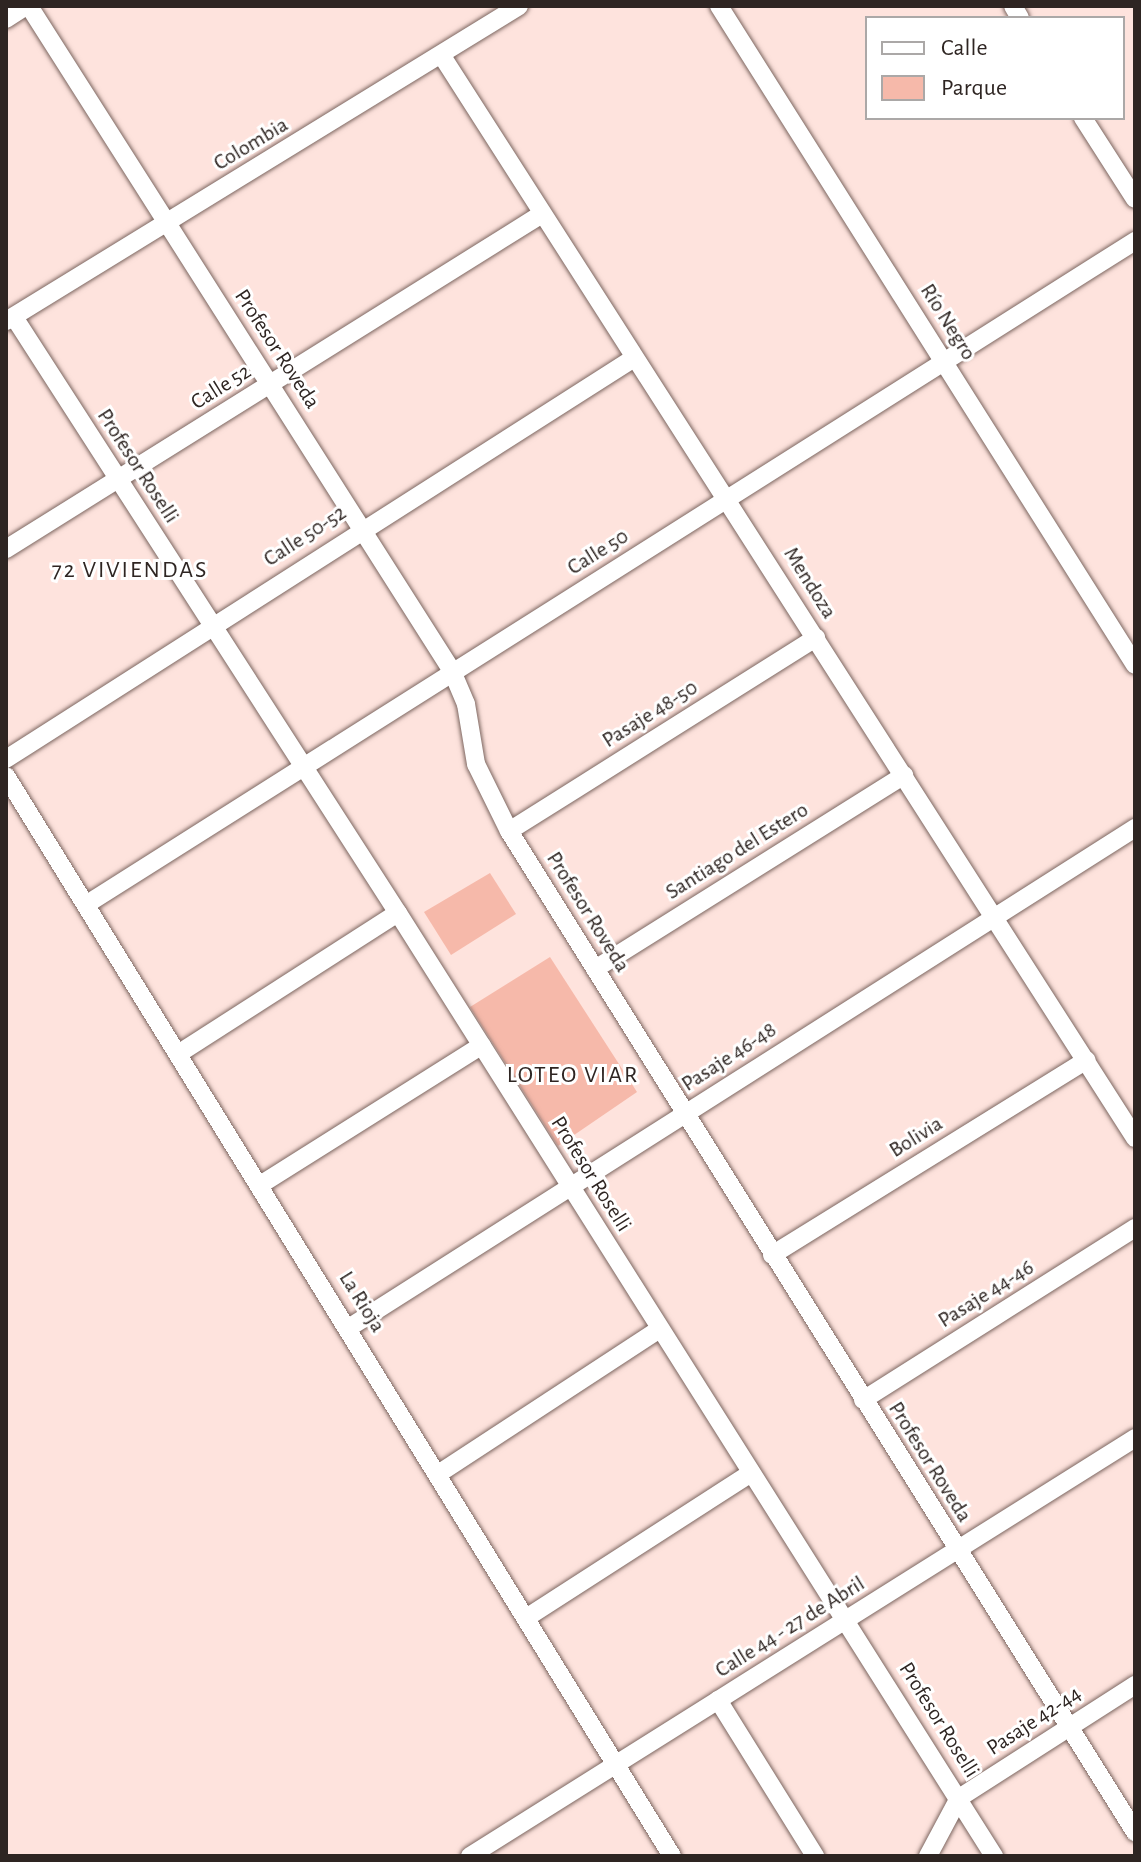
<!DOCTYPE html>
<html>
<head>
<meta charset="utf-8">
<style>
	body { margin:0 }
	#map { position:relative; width:1141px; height:1862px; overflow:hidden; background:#fee3dd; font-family:"Alegreya Sans",sans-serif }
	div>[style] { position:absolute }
	.green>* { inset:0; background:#f6b9aa }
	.roads { filter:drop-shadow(0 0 2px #7c6660) drop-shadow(0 0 2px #7c6660) }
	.minor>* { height:18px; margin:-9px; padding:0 9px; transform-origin:9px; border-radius:9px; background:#fff }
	span { translate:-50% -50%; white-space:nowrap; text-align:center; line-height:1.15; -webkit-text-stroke:6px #fff; paint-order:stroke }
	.street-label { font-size:22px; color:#2e2522 }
	.neighbourhood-label { font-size:24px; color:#2e2522; letter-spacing:2px }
	.frame { position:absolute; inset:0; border:8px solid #2e2522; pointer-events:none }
	.legend { position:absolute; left:865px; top:16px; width:260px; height:104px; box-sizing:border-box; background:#fff; border:2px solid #aba8a7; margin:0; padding:10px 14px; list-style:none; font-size:24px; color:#2e2522 }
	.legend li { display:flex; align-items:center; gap:16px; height:40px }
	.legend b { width:40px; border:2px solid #aba8a7 }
</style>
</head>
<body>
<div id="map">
	<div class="green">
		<div style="clip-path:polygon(490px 873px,516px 914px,451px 955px,424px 912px)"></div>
		<div style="clip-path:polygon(550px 957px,637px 1092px,558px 1146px,470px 1007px)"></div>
	</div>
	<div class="roads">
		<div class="minor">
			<div style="left:29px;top:6px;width:788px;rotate:57.54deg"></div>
			<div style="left:452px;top:671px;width:36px;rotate:67deg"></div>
			<div style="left:466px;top:704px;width:61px;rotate:80.5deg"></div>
			<div style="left:476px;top:764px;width:75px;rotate:63.8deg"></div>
			<div style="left:509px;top:831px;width:1181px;rotate:57.98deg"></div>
			<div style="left:719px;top:6px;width:779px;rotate:57.74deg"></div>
			<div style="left:1013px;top:6px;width:14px;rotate:60deg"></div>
			<div style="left:6px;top:19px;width:24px;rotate:-33deg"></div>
			<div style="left:442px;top:56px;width:1285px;rotate:57.36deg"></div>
			<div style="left:1083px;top:118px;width:96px;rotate:57.3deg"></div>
			<div style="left:14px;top:317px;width:709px;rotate:57.21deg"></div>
			<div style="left:398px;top:913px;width:1116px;rotate:57.71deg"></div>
			<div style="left:6px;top:321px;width:602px;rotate:-31.55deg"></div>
			<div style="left:6px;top:549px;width:632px;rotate:-32.01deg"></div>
			<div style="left:6px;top:759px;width:745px;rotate:-32.56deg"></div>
			<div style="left:6px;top:776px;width:1269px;rotate:58.34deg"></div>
			<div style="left:509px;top:831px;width:363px;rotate:-32.2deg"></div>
			<div style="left:87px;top:904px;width:1240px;rotate:-32.32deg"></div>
			<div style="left:595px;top:969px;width:365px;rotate:-32.1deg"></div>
			<div style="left:178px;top:1054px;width:261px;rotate:-32.7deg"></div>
			<div style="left:260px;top:1185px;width:262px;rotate:-32.2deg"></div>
			<div style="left:772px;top:1255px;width:370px;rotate:-31.8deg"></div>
			<div style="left:350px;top:1327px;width:930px;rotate:-32.44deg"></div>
			<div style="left:863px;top:1400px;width:322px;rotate:-32.3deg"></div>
			<div style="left:438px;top:1474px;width:265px;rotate:-33.2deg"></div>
			<div style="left:526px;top:1618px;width:268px;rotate:-32.8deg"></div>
			<div style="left:718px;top:1700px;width:184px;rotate:58.1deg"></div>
			<div style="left:470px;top:1856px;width:785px;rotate:-32.15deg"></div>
			<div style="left:928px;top:1856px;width:66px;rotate:-61.9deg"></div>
			<div style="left:959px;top:1798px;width:209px;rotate:-32.7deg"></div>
		</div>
	</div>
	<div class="street-label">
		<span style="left:251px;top:144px;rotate:-31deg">Colombia</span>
		<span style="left:948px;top:322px;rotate:58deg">Río Negro</span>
		<span style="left:277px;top:349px;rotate:57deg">Profesor Roveda</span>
		<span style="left:221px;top:387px;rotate:-32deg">Calle 52</span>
		<span style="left:138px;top:466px;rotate:57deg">Profesor Roselli</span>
		<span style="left:305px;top:536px;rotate:-33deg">Calle 50-52</span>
		<span style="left:598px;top:552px;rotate:-32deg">Calle 50</span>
		<span style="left:810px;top:583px;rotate:58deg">Mendoza</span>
		<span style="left:650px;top:714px;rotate:-32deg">Pasaje 48-50</span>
		<span style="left:737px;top:851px;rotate:-32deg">Santiago del Estero</span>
		<span style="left:588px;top:912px;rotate:58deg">Profesor Roveda</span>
		<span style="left:729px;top:1057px;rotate:-33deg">Pasaje 46-48</span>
		<span style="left:916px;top:1137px;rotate:-32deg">Bolivia</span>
		<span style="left:591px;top:1174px;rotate:58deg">Profesor Roselli</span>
		<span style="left:986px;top:1294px;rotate:-32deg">Pasaje 44-46</span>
		<span style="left:362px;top:1302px;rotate:58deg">La Rioja</span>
		<span style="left:930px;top:1462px;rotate:58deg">Profesor Roveda</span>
		<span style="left:790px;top:1627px;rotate:-32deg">Calle 44 - 27 de Abril</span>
		<span style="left:939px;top:1720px;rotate:58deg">Profesor Roselli</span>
		<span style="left:1034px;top:1721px;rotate:-33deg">Pasaje 42-44</span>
	</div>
	<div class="neighbourhood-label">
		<span style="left:130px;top:571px">72 VIVIENDAS</span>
		<span style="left:573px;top:1076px">LOTEO VIAR</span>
	</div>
	<div class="frame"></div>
	<ul class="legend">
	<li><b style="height:10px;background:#fff"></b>Calle</li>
	<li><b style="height:22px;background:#f6b9aa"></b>Parque</li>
	</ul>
</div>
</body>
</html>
